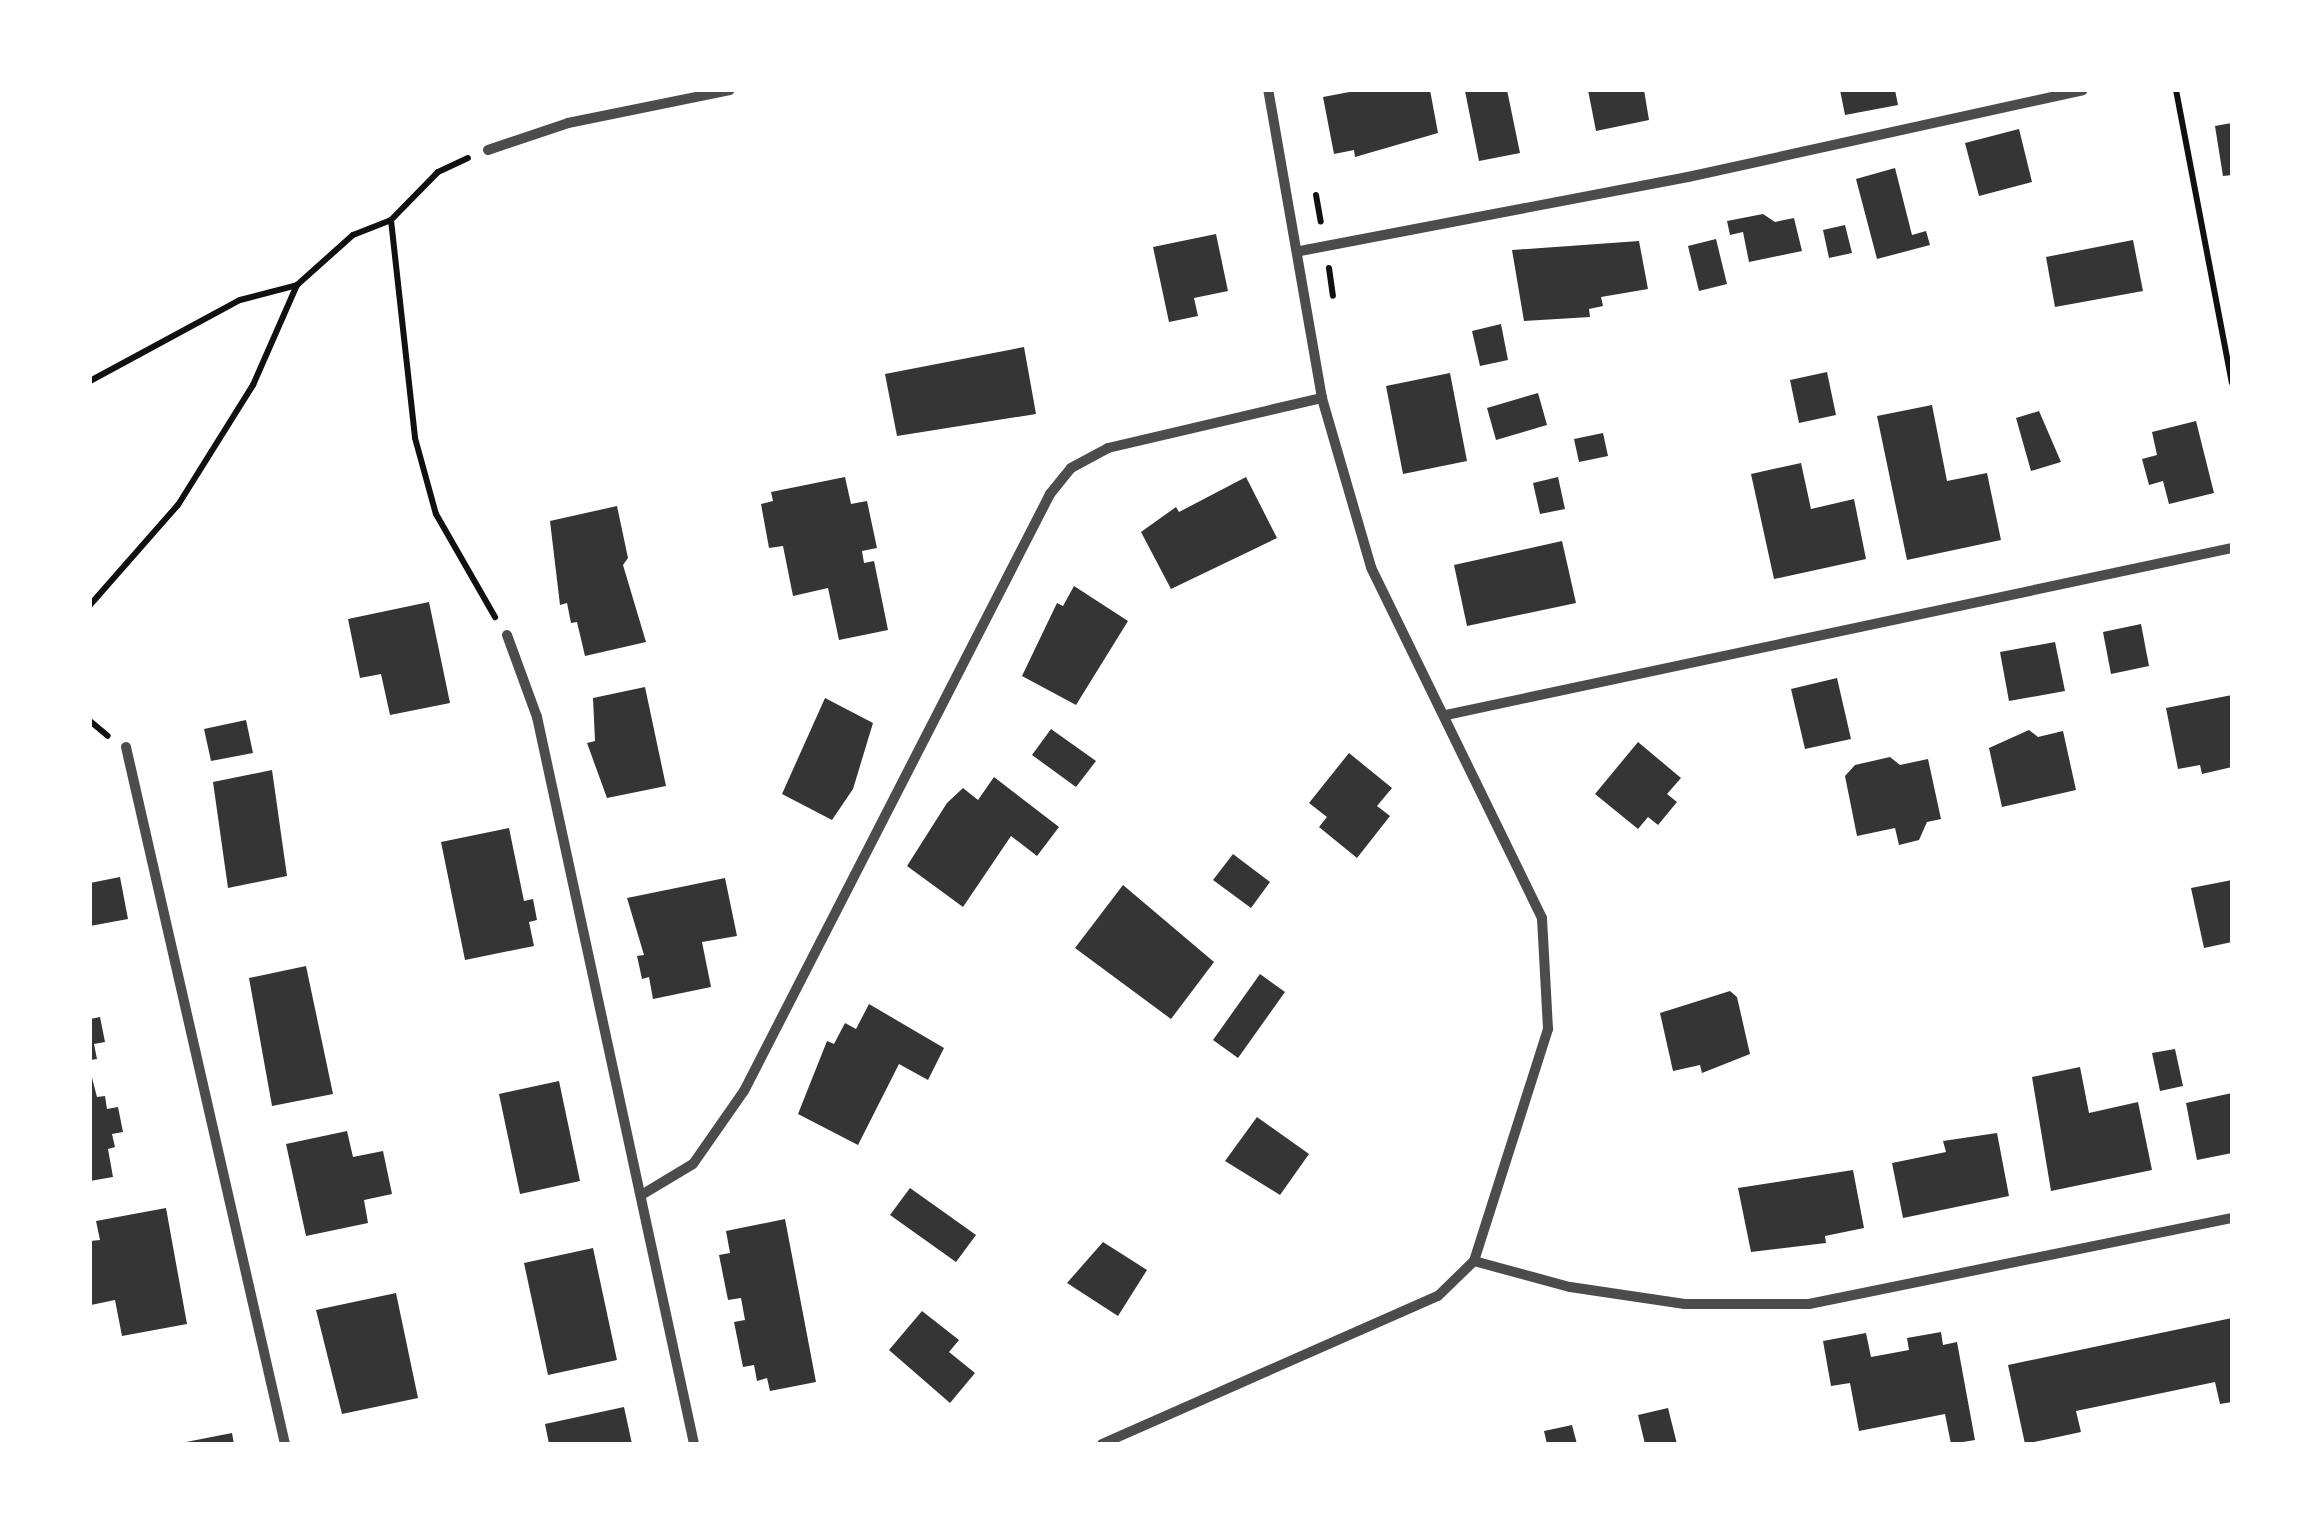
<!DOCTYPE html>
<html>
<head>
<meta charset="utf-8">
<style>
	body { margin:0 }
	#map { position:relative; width:2322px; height:1534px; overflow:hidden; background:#fff; font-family:"PT Sans Narrow",sans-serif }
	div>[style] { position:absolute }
	.building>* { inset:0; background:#353535 }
	.path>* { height:6px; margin:-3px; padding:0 3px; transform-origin:3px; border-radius:3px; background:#111 }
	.minor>* { height:10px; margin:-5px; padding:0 5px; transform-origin:5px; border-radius:5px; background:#4c4c4c }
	span { translate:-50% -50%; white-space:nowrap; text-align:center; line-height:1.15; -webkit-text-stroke:10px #fff; paint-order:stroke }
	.frame { position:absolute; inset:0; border:92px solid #fff; pointer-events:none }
</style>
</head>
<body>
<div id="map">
	<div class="building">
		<div style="clip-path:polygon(1360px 90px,1430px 90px,1438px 133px,1355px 157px,1354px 150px,1334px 154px,1323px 97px)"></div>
		<div style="clip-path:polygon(1507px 90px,1520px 153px,1479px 161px,1465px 91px)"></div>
		<div style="clip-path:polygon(1588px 90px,1644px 90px,1649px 120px,1596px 131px)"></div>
		<div style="clip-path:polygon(1840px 90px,1895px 90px,1898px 105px,1845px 115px)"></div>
		<div style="clip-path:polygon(2232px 123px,2232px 175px,2223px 176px,2215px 126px)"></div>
		<div style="clip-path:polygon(2019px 129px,2032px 182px,1979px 196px,1965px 143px)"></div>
		<div style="clip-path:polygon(1895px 168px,1912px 235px,1926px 231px,1930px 245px,1877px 259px,1856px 179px)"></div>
		<div style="clip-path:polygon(1763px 214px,1775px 222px,1794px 218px,1802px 251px,1749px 262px,1743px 232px,1730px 235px,1727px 221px)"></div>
		<div style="clip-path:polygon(1845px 225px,1852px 253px,1829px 258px,1823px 230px)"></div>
		<div style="clip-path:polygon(1216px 234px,1228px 291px,1194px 298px,1198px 316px,1169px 322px,1153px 247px)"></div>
		<div style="clip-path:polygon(1716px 239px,1727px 284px,1699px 291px,1688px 246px)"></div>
		<div style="clip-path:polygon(2133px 240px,2143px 291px,2055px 307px,2046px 257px)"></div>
		<div style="clip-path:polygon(1639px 241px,1648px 289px,1601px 297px,1603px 306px,1589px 309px,1590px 317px,1524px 321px,1512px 250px)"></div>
		<div style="clip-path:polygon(1501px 324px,1508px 360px,1480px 366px,1472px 331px)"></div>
		<div style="clip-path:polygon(1024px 347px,1036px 414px,897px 436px,885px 374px)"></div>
		<div style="clip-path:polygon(1827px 372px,1836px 415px,1799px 423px,1790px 380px)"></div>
		<div style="clip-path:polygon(1450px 373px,1467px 461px,1403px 474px,1386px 386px)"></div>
		<div style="clip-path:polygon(1538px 393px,1547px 425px,1496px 440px,1487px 408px)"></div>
		<div style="clip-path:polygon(1932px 405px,1947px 481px,1987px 473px,2001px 540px,1907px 560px,1877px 416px)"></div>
		<div style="clip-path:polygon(2039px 411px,2061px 462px,2031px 471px,2016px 418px)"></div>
		<div style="clip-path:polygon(2196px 421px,2214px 493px,2169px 504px,2163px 481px,2149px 485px,2142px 459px,2157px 455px,2152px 432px)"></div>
		<div style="clip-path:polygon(1603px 433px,1608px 456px,1579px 462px,1574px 439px)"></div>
		<div style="clip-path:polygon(1801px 463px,1811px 509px,1854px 499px,1866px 559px,1774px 579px,1751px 474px)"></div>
		<div style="clip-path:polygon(845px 477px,851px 504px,867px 501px,877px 548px,862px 551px,864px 563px,874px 561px,888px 630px,839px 640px,828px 588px,793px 596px,783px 546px,769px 548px,761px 504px,773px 501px,771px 492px)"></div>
		<div style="clip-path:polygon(1246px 477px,1277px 538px,1171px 589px,1141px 532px,1176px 507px,1179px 512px)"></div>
		<div style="clip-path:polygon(1558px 477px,1565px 509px,1540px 514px,1533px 483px)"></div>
		<div style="clip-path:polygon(617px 506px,628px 558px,623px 565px,646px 642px,585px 656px,577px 622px,571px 623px,567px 603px,560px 605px,550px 521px)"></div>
		<div style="clip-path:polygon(1562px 541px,1576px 603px,1467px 626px,1454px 565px)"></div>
		<div style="clip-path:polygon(1074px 586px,1128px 621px,1076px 705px,1022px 676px,1057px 603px,1063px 606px)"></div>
		<div style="clip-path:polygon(429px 602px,450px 703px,390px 715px,381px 674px,360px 678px,348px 619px)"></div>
		<div style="clip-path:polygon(2141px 624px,2149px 666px,2111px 674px,2103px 632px)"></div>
		<div style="clip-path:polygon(2055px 642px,2065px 691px,2009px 701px,2000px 652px)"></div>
		<div style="clip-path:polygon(1837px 678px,1851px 739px,1805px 749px,1791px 689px)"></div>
		<div style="clip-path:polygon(645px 687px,666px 786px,607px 798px,587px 743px,595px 741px,593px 698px)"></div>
		<div style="clip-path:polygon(2232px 695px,2232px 767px,2202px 774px,2200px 765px,2178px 769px,2166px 708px)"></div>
		<div style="clip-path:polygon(825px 698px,873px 723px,853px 789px,832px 820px,782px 794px)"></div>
		<div style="clip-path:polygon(246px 720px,253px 753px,211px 761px,204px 729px)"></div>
		<div style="clip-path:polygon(1051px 729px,1096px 761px,1076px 787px,1032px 755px)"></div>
		<div style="clip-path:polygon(2029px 730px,2038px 737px,2063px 731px,2076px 790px,2002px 807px,1989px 748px)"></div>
		<div style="clip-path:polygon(1638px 742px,1681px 778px,1667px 794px,1677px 802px,1658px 825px,1648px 817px,1638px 829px,1595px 794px)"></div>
		<div style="clip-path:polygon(1349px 753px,1392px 788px,1377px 806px,1390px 816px,1357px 858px,1319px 827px,1327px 817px,1309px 803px)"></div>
		<div style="clip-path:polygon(1890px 757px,1900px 765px,1928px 759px,1941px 819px,1927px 822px,1919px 840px,1899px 845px,1895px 828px,1857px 836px,1845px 776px,1855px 765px)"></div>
		<div style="clip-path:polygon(272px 770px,287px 876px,228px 888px,213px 782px)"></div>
		<div style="clip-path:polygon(994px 777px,1059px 827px,1037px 856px,1011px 836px,963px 907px,907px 866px,947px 803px,963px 788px,978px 800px)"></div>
		<div style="clip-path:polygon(509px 828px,524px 901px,533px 899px,537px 920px,529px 922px,534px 946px,465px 960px,441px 842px)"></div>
		<div style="clip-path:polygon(1233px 854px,1270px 882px,1251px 908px,1213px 880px)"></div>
		<div style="clip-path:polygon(120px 877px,128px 919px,90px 926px,90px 883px)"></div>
		<div style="clip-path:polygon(725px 878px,737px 936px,702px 942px,711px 987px,653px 999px,649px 977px,642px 979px,637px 956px,644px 955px,627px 898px)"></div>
		<div style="clip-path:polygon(2232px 880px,2232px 942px,2204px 948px,2191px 888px)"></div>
		<div style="clip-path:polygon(1123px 885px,1214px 962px,1171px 1019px,1075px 948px)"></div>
		<div style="clip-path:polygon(306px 966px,333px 1094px,272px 1106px,249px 978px)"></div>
		<div style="clip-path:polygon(1260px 974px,1285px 992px,1238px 1058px,1213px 1040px)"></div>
		<div style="clip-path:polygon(1730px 991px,1737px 997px,1750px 1054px,1702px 1073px,1700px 1065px,1673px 1071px,1660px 1013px)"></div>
		<div style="clip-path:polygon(869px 1004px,944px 1048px,928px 1080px,899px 1064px,858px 1145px,798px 1114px,827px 1041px,834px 1044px,845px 1023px,856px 1029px)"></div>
		<div style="clip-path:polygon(100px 1017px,105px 1042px,94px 1044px,97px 1059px,90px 1060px,90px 1019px)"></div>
		<div style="clip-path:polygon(2175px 1049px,2183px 1086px,2160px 1091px,2152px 1053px)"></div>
		<div style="clip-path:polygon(2080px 1067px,2089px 1113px,2138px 1102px,2152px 1170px,2051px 1191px,2032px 1077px)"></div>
		<div style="clip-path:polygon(90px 1070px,97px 1097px,105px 1096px,107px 1109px,118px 1107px,123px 1132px,112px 1134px,115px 1147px,108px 1149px,113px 1177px,90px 1181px)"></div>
		<div style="clip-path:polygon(559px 1081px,580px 1181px,520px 1194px,499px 1094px)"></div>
		<div style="clip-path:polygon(2232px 1093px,2232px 1153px,2197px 1160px,2186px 1103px)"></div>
		<div style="clip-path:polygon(1257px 1117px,1309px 1154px,1280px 1195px,1225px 1161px)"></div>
		<div style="clip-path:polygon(347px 1131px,353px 1157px,383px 1151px,392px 1194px,364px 1200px,368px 1223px,306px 1236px,286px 1144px)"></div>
		<div style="clip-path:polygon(1997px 1133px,2009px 1196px,1903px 1218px,1892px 1163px,1946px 1152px,1943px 1141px)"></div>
		<div style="clip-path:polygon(1853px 1170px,1864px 1228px,1825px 1236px,1826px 1243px,1751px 1252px,1738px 1188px)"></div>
		<div style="clip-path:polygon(910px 1188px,976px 1235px,956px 1262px,890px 1215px)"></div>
		<div style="clip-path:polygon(166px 1208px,187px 1324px,122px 1336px,115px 1300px,91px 1305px,90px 1241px,100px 1240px,96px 1221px)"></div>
		<div style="clip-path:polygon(785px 1219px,816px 1382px,770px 1391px,767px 1378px,757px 1381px,754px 1365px,743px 1367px,734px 1322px,745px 1320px,741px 1298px,728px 1300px,719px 1255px,730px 1253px,726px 1231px)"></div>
		<div style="clip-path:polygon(1103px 1242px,1147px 1270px,1118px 1316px,1067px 1283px)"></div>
		<div style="clip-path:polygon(593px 1248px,617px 1360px,548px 1375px,524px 1263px)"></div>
		<div style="clip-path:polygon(396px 1293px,418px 1398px,342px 1414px,316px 1310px)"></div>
		<div style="clip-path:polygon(922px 1311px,959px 1340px,949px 1352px,975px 1373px,950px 1403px,889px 1350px)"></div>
		<div style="clip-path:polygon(2232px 1318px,2232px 1402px,2220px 1404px,2215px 1382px,2076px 1411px,2081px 1432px,2025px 1444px,2008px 1365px)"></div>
		<div style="clip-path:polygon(1941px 1332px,1943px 1345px,1957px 1342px,1975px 1440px,1951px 1444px,1945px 1414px,1859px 1431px,1850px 1383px,1831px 1386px,1823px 1341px,1866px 1333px,1871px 1357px,1909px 1350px,1907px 1338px)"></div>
		<div style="clip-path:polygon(624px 1407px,632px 1444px,549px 1444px,545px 1424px)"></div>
		<div style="clip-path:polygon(1668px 1408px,1677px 1444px,1645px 1444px,1638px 1415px)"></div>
		<div style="clip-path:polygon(1572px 1425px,1577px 1444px,1547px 1444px,1544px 1431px)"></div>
		<div style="clip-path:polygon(232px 1433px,234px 1444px,186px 1444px,186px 1442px)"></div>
	</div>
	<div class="path">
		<div style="left:2176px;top:90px;width:298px;rotate:79.2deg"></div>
		<div style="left:1316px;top:195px;width:27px;rotate:80deg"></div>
		<div style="left:391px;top:220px;width:219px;rotate:83.7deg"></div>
		<div style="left:415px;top:438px;width:79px;rotate:74.6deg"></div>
		<div style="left:436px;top:514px;width:119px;rotate:60.2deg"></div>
		<div style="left:1329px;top:268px;width:28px;rotate:82deg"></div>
		<div style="left:90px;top:381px;width:170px;rotate:-28.4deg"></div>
		<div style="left:240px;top:300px;width:59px;rotate:-14.7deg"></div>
		<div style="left:297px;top:285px;width:75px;rotate:-41.8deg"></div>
		<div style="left:353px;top:235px;width:41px;rotate:-21.5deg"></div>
		<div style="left:391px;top:220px;width:67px;rotate:-45.6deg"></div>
		<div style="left:438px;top:172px;width:33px;rotate:-25deg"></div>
		<div style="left:90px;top:605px;width:133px;rotate:-48.7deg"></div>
		<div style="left:178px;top:505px;width:142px;rotate:-58deg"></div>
		<div style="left:253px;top:385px;width:109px;rotate:-66.3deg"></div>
		<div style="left:90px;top:721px;width:23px;rotate:40deg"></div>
	</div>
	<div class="minor">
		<div style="left:488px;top:150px;width:84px;rotate:-18.6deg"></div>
		<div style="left:568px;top:123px;width:165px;rotate:-11.5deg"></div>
		<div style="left:1300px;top:251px;width:395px;rotate:-10.8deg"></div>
		<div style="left:1688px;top:177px;width:404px;rotate:-12.4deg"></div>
		<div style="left:507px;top:635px;width:87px;rotate:69.9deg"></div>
		<div style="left:537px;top:717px;width:744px;rotate:77.81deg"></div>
		<div style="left:1446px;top:715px;width:804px;rotate:-12deg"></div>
		<div style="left:126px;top:747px;width:715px;rotate:77.15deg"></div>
		<div style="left:643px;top:1194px;width:58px;rotate:-31deg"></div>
		<div style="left:693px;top:1164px;width:89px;rotate:-55.1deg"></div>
		<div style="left:744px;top:1091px;width:671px;rotate:-62.86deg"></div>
		<div style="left:1050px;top:494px;width:33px;rotate:-51deg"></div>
		<div style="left:1071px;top:468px;width:42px;rotate:-28.4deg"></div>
		<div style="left:1108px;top:448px;width:220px;rotate:-13.2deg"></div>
		<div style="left:1474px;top:1261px;width:99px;rotate:15.2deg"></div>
		<div style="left:1570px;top:1287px;width:116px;rotate:8.4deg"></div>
		<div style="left:1685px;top:1304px;width:124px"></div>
		<div style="left:1809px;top:1304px;width:432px;rotate:-11.5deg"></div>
		<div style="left:1102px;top:1444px;width:367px;rotate:-23.8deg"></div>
		<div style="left:1438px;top:1296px;width:50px;rotate:-44.2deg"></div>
		<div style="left:1474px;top:1261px;width:244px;rotate:-72.3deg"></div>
		<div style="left:1548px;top:1029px;width:111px;rotate:-93.1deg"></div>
		<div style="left:1542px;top:918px;width:390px;rotate:-116deg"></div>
		<div style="left:1371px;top:567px;width:176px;rotate:-106.2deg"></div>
		<div style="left:1322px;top:398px;width:313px;rotate:-99.9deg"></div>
	</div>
	<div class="frame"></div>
</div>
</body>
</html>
